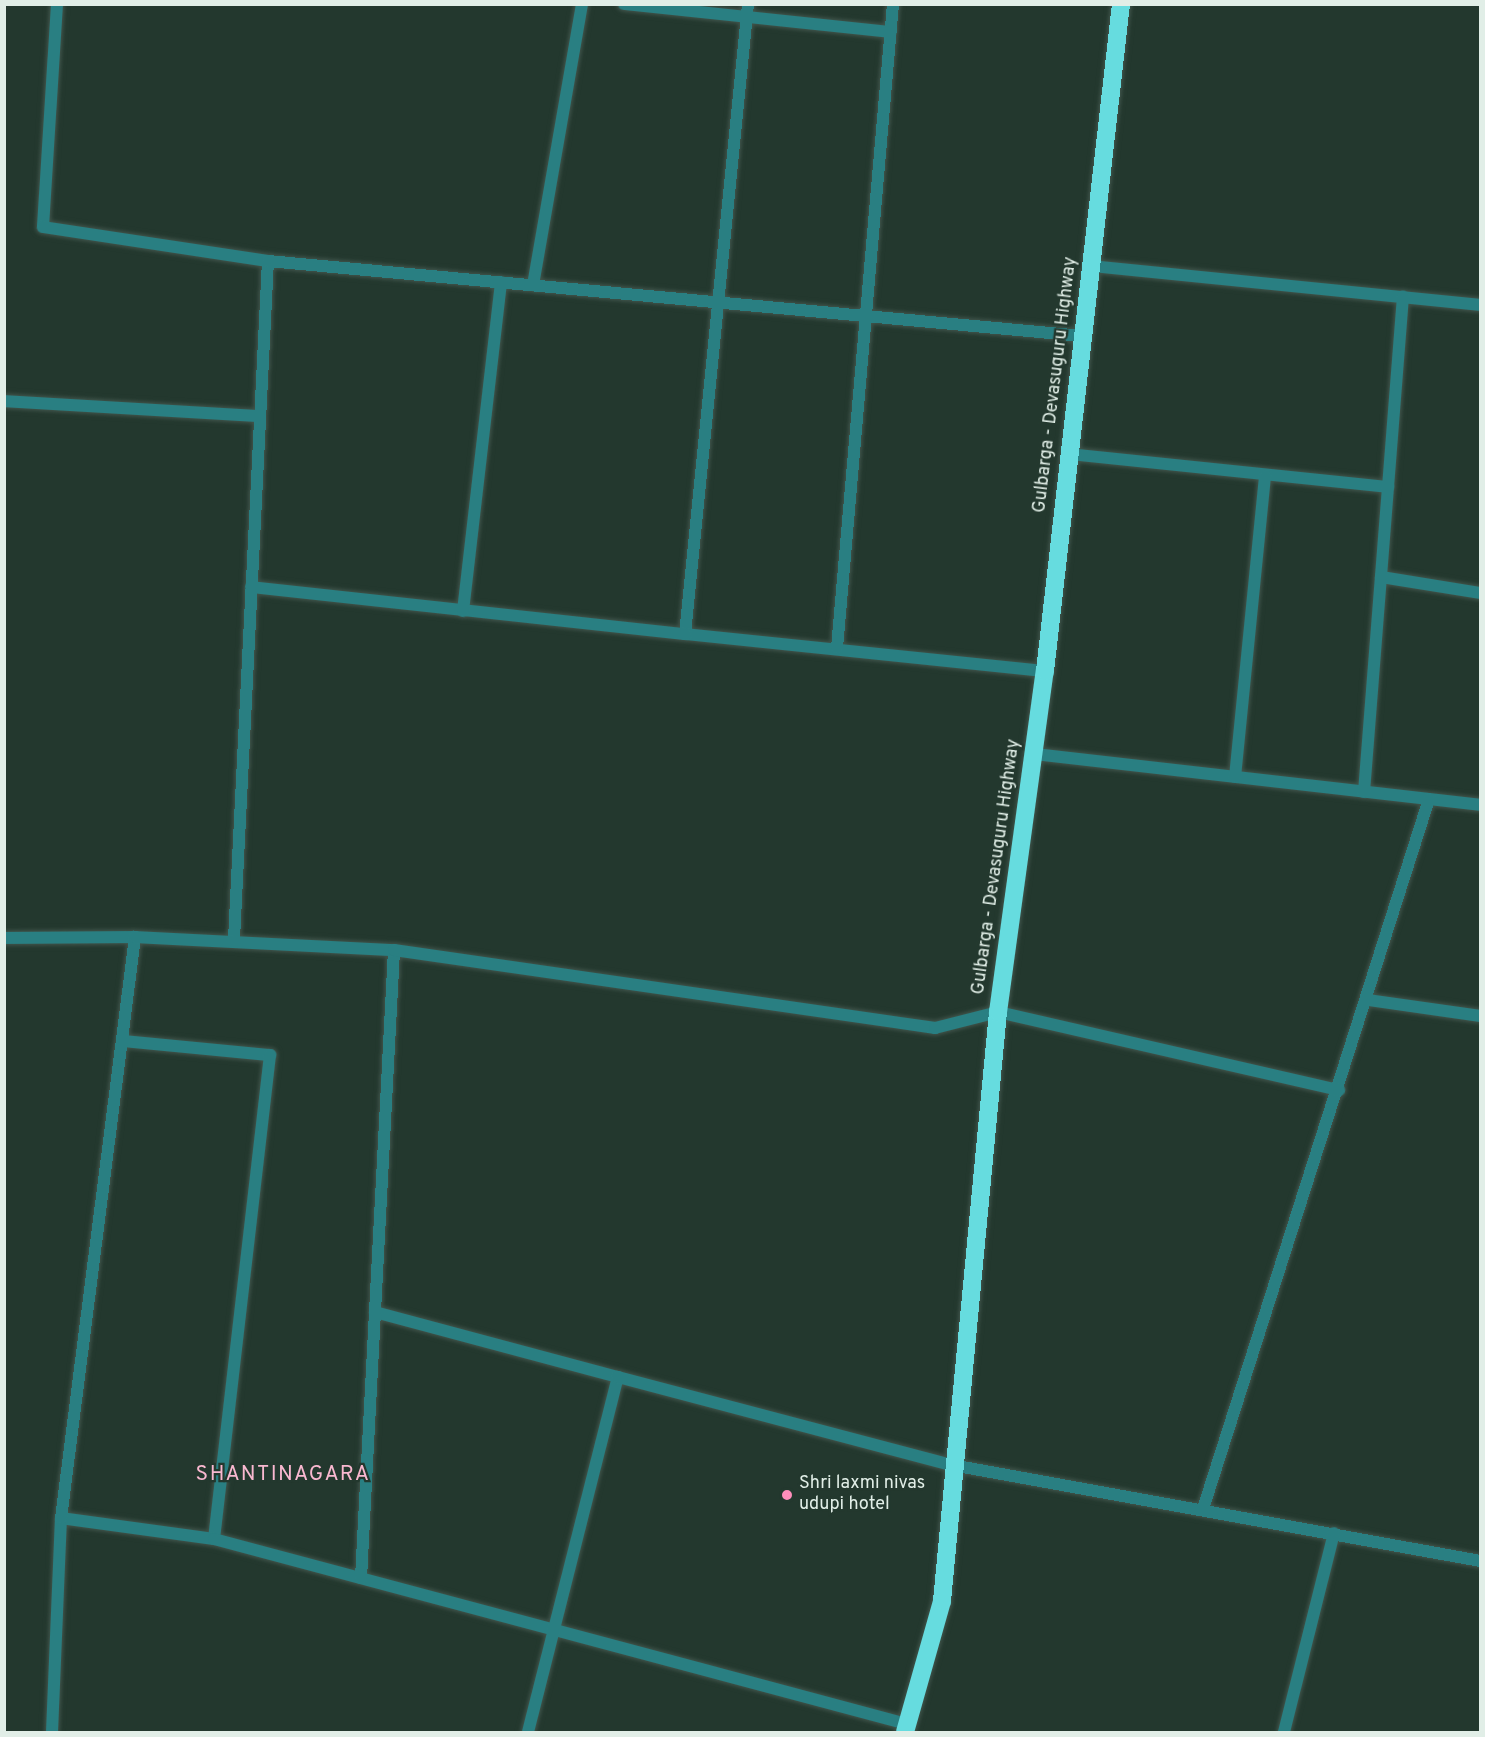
<!DOCTYPE html>
<html>
<head>
<meta charset="utf-8">
<style>
	body { margin:0 }
	#map { position:relative; width:1485px; height:1737px; overflow:hidden; background:#23382e; font-family:Overpass,sans-serif }
	div>[style] { position:absolute }
	.roads { filter:drop-shadow(0 0 2px #41554c) drop-shadow(0 0 2px #41554c) }
	.street>* { height:12px; margin:-6px; padding:0 6px; transform-origin:6px; border-radius:6px; background:#297f82 }
	.highway>* { height:18px; margin:-9px; padding:0 9px; transform-origin:9px; border-radius:9px; background:#66dcdf }
	.dots>* { width:16px; height:16px; translate:-50% -50%; box-sizing:border-box; border:3px solid #23382e; border-radius:50% }
	span { translate:-50% -50%; white-space:nowrap; text-align:center; line-height:1.15; -webkit-text-stroke:4.5px #23382e; paint-order:stroke }
	.street-label { font-size:18px; color:#e1eee7 }
	.poi-label { font-size:18px; color:#e1eee7 }
	.left { translate:0 -50%; text-align:left }
	.quarter-label { font-size:21px; color:#f9b8d0; letter-spacing:1.5px }
	.frame { position:absolute; inset:0; border:6px solid #e1eee7; pointer-events:none }
</style>
</head>
<body>
<div id="map">
	<div class="roads">
		<div class="street">
			<div style="left:57px;top:4px;width:223px;rotate:93.6deg"></div>
			<div style="left:43px;top:227px;width:228px;rotate:8.6deg"></div>
			<div style="left:624px;top:4px;width:268px;rotate:6deg"></div>
			<div style="left:748px;top:4px;width:633px;rotate:95.71deg"></div>
			<div style="left:685px;top:634px;width:362px;rotate:5.9deg"></div>
			<div style="left:1091px;top:266px;width:391px;rotate:5.7deg"></div>
			<div style="left:533px;top:285px;width:285px;rotate:-80.1deg"></div>
			<div style="left:4px;top:401px;width:256px;rotate:3.4deg"></div>
			<div style="left:1069px;top:454px;width:321px;rotate:5.9deg"></div>
			<div style="left:1381px;top:577px;width:100px;rotate:9.2deg"></div>
			<div style="left:251px;top:587px;width:437px;rotate:6.2deg"></div>
			<div style="left:463px;top:611px;width:331px;rotate:-83.4deg"></div>
			<div style="left:837px;top:648px;width:646px;rotate:-85.03deg"></div>
			<div style="left:1034px;top:754px;width:449px;rotate:6.5deg"></div>
			<div style="left:1235px;top:777px;width:302px;rotate:-84.3deg"></div>
			<div style="left:1364px;top:792px;width:497px;rotate:-85.5deg"></div>
			<div style="left:4px;top:938px;width:131px;rotate:-0.4deg"></div>
			<div style="left:234px;top:939px;width:679px;rotate:-87.13deg"></div>
			<div style="left:268px;top:261px;width:818px;rotate:5.26deg"></div>
			<div style="left:1368px;top:1000px;width:113px;rotate:8.1deg"></div>
			<div style="left:124px;top:1041px;width:147px;rotate:5.5deg"></div>
			<div style="left:270px;top:1055px;width:487px;rotate:96.6deg"></div>
			<div style="left:375px;top:1312px;width:252px;rotate:15deg"></div>
			<div style="left:1203px;top:1509px;width:745px;rotate:-72.34deg"></div>
			<div style="left:61px;top:1518px;width:154px;rotate:7.8deg"></div>
			<div style="left:214px;top:1539px;width:717px;rotate:14.95deg"></div>
			<div style="left:361px;top:1578px;width:629px;rotate:-86.99deg"></div>
			<div style="left:52px;top:1732px;width:214px;rotate:-87.6deg"></div>
			<div style="left:61px;top:1518px;width:586px;rotate:-82.74deg"></div>
			<div style="left:135px;top:937px;width:259px;rotate:2.9deg"></div>
			<div style="left:394px;top:950px;width:547px;rotate:8.2deg"></div>
			<div style="left:935px;top:1028px;width:65px;rotate:-14.3deg"></div>
			<div style="left:998px;top:1012px;width:350px;rotate:12.9deg"></div>
			<div style="left:528px;top:1732px;width:366px;rotate:-75.8deg"></div>
			<div style="left:618px;top:1377px;width:345px;rotate:14.8deg"></div>
			<div style="left:952px;top:1465px;width:537px;rotate:10.3deg"></div>
			<div style="left:1284px;top:1732px;width:205px;rotate:-75.9deg"></div>
		</div>
		<div class="highway">
			<div style="left:905px;top:1732px;width:136px;rotate:-74.2deg"></div>
			<div style="left:942px;top:1601px;width:592px;rotate:-84.57deg"></div>
			<div style="left:998px;top:1012px;width:344px;rotate:-82.2deg"></div>
			<div style="left:1045px;top:671px;width:671px;rotate:-83.5deg"></div>
		</div>
	</div>
	<div class="dots">
		<div style="left:787px;top:1495px;background:#fe8ebb"></div>
	</div>
	<div class="street-label">
		<span style="left:1056px;top:385px;rotate:-83deg">Gulbarga - Devasuguru Highway</span>
		<span style="left:997px;top:867px;rotate:-82deg">Gulbarga - Devasuguru Highway</span>
	</div>
	<div class="poi-label">
		<span class="left" style="left:799px;top:1495px">Shri laxmi nivas<br>udupi hotel</span>
	</div>
	<div class="quarter-label">
		<span style="left:283px;top:1475px">SHANTINAGARA</span>
	</div>
	<div class="frame"></div>
</div>
</body>
</html>
